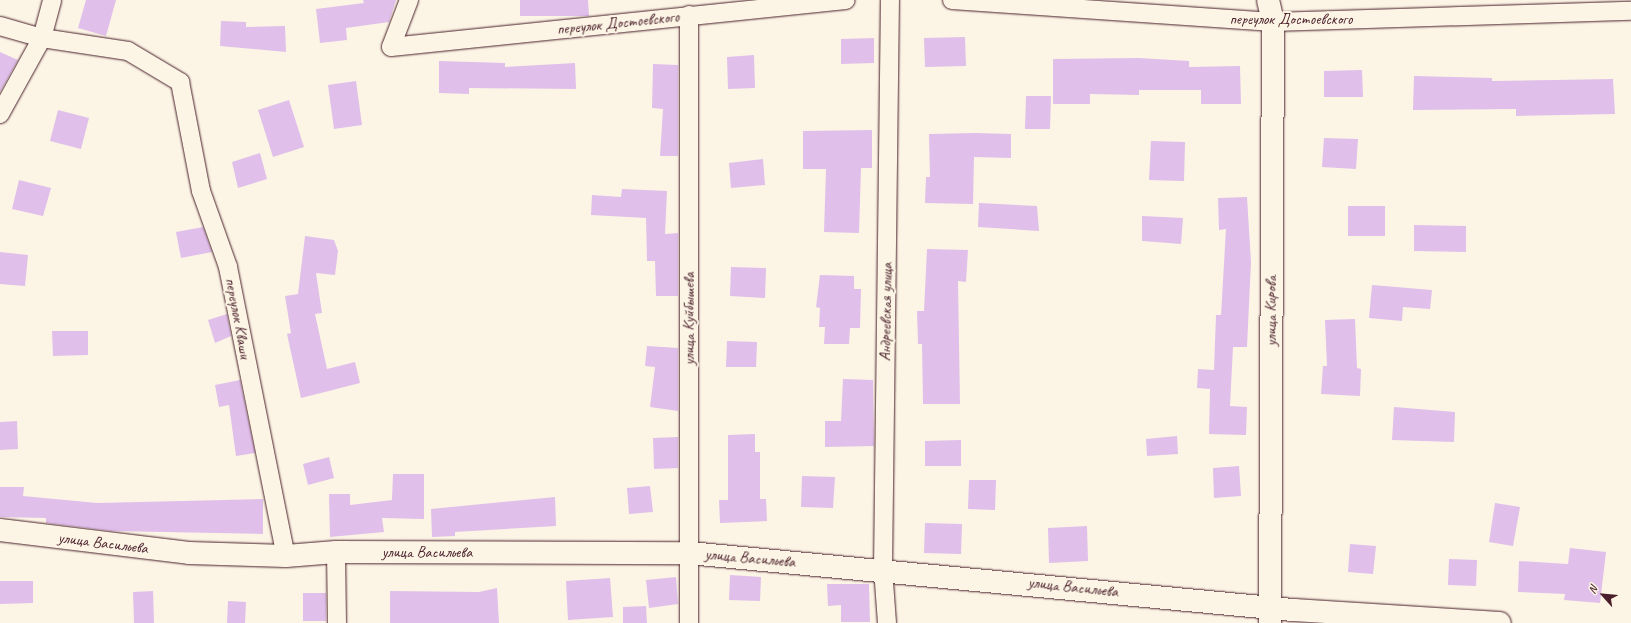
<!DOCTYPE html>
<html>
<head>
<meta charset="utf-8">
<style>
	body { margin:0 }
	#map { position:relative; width:1631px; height:623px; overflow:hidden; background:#fcf5e5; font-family:Caveat,sans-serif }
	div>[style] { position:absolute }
	.building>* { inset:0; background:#e0bfeb }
	.roads { filter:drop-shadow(0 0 1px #4a1f2b) drop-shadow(0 0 1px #4a1f2b) }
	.minor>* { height:18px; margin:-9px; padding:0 9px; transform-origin:9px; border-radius:9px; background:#fcf5e5 }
	.tertiary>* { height:22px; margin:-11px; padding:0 11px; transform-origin:11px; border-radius:11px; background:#fcf5e5 }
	span { translate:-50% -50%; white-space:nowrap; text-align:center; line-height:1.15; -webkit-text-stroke:4px #fcf5e5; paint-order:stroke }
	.street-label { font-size:16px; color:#4a1f2b }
	.north { position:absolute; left:1583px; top:575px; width:40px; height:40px; -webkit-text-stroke:3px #fcf5e5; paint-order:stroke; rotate:297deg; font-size:11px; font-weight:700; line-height:16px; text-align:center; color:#4a1f2b }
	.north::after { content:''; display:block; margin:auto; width:14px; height:18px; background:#4a1f2b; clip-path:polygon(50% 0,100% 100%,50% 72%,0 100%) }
</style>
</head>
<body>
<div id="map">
	<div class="building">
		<div style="clip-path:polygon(86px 0,116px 0,106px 36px,78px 28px)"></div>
		<div style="clip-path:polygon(363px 0,396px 0,389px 22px,346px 28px,347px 40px,320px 43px,316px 9px,364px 3px)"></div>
		<div style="clip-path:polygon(520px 0,588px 0,589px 16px,520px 16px)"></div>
		<div style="clip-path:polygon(221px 21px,246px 22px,246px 27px,285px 26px,286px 52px,220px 46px)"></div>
		<div style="clip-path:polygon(965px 37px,966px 66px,925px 67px,924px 38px)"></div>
		<div style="clip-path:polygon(874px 38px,874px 63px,841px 64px,841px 39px)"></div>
		<div style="clip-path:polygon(0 52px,18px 60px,0 92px)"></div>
		<div style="clip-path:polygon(754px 55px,755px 88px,728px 89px,727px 57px)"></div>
		<div style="clip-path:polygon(1139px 58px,1189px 61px,1189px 67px,1240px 66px,1241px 104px,1201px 104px,1201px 90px,1139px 90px,1139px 95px,1090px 94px,1090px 104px,1053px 104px,1053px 59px)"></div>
		<div style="clip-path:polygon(439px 61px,505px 63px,505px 67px,575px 63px,576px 89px,469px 88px,469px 94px,439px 93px)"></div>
		<div style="clip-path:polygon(653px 64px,678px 65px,678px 156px,660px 156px,663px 109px,652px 108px)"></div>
		<div style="clip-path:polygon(1362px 70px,1363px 97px,1324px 97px,1324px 71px)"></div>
		<div style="clip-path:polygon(1414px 76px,1492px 78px,1492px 81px,1613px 79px,1615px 114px,1516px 116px,1516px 109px,1413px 110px)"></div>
		<div style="clip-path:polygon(356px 81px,362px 125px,334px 129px,328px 85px)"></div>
		<div style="clip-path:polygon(1026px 96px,1051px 96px,1050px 129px,1025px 129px)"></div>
		<div style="clip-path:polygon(289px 100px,304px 147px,273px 157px,258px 110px)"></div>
		<div style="clip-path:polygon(58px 110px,89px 118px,81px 149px,50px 141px)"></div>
		<div style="clip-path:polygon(872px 130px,872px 168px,861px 168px,859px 233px,824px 232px,826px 169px,803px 169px,803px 131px)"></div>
		<div style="clip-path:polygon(975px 133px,1011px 134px,1011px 158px,974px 157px,973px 204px,925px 203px,926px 177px,930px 177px,929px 134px)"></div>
		<div style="clip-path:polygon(1324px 138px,1358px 139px,1356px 169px,1322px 167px)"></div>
		<div style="clip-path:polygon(1151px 141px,1185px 142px,1184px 181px,1149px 180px)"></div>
		<div style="clip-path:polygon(260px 153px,267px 179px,238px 188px,232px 162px)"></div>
		<div style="clip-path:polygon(763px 159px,765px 185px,731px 188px,729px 163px)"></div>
		<div style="clip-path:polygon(19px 180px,51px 188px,43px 216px,12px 209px)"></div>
		<div style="clip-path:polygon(622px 189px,667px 191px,665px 234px,678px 233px,678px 296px,656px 296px,655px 261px,647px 261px,646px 218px,591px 215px,592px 195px,621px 197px)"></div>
		<div style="clip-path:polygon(1247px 197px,1251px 262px,1247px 347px,1233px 347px,1230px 406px,1247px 407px,1246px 435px,1209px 434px,1210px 389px,1197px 388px,1198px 369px,1214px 370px,1216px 315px,1221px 315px,1226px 229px,1219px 230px,1218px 198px)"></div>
		<div style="clip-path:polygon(979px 203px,1037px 206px,1039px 231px,978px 227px)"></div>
		<div style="clip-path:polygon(1348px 206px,1385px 206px,1385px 236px,1348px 236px)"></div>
		<div style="clip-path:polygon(1142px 216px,1183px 218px,1181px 244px,1142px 241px)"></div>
		<div style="clip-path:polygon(1414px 225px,1466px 226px,1466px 252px,1414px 251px)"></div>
		<div style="clip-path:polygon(203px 227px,212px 252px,181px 258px,176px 232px)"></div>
		<div style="clip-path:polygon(305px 236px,334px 240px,338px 251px,335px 275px,316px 273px,322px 313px,315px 314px,327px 369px,355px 362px,360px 383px,301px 398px,287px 334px,291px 333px,285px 296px,298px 294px)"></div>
		<div style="clip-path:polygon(927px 249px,968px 250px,966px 282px,958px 281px,960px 404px,923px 404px,922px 344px,918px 344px,917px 311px,924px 311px)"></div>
		<div style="clip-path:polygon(0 252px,28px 255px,25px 286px,0 284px)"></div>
		<div style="clip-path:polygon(731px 267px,766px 268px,765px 298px,730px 296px)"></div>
		<div style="clip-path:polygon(820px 275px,854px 276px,854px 289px,861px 289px,860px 328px,850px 328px,849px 344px,824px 344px,825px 327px,819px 327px,820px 308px,816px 307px)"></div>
		<div style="clip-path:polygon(1372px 285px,1432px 290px,1430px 309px,1403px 307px,1402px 321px,1369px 318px)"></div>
		<div style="clip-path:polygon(227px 314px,231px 336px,215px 343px,208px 320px)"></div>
		<div style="clip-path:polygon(1355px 319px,1357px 368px,1361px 369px,1360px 396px,1321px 394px,1323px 366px,1327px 366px,1325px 320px)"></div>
		<div style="clip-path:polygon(52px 331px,88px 331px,88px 355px,53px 356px)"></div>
		<div style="clip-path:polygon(727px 341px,757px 342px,756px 367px,726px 367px)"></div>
		<div style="clip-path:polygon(647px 346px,678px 348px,678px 411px,650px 407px,655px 367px,645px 366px)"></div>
		<div style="clip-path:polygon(843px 379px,873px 380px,874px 446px,825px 447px,825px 421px,841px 421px)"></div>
		<div style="clip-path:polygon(240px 380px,255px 453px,236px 456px,229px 405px,219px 407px,215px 385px)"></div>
		<div style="clip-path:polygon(1394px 407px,1455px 412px,1454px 442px,1392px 440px)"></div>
		<div style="clip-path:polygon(17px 421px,18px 449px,0 450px,0 422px)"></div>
		<div style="clip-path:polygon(755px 434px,755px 452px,760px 452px,760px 499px,766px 499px,767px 521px,720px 523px,719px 500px,728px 500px,728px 435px)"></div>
		<div style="clip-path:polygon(1177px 436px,1178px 454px,1147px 456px,1146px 439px)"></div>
		<div style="clip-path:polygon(678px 437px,678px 468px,654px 469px,653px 438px)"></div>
		<div style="clip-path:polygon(961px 440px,961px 466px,925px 466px,925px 441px)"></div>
		<div style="clip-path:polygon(329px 457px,334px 478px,308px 485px,303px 464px)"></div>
		<div style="clip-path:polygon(1239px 466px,1241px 496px,1214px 498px,1213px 468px)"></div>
		<div style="clip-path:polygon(393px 474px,424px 474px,424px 519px,382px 518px,384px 532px,330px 537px,329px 494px,350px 494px,350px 505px,392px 500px)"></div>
		<div style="clip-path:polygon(802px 476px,835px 477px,833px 508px,801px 507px)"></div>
		<div style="clip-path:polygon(969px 480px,996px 480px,995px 510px,968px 509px)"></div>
		<div style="clip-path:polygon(650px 486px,653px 512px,629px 514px,627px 488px)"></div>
		<div style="clip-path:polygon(0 487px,24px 487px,23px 496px,97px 503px,263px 499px,263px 534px,111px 531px,46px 523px,46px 518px,0 517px)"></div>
		<div style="clip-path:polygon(555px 497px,556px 526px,455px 532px,455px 536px,432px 537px,431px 509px)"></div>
		<div style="clip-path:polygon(1495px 503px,1520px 507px,1513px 546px,1489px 542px)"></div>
		<div style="clip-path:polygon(925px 523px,962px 524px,961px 554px,924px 553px)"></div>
		<div style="clip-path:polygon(1087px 526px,1088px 561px,1049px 563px,1048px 528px)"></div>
		<div style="clip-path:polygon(1350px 544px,1376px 546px,1373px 574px,1348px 572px)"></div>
		<div style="clip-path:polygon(1570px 548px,1606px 552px,1600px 603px,1564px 600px,1565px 594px,1518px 592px,1519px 561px,1568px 564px)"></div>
		<div style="clip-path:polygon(1449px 559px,1477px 560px,1476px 586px,1448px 585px)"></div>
		<div style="clip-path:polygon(730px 575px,761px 577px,760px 601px,729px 600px)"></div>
		<div style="clip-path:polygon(676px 577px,678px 604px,649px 608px,646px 580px)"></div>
		<div style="clip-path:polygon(610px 578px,613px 617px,568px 620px,566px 581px)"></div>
		<div style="clip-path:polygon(0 581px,33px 581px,33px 603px,0 604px)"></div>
		<div style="clip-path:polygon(827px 584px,869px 584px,870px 622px,841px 622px,841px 605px,828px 606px)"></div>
		<div style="clip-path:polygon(497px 588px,499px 623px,390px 623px,390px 591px,479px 592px)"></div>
		<div style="clip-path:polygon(153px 591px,154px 623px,134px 623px,133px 592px)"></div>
		<div style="clip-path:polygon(303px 593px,326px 593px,326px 621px,303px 621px)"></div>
		<div style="clip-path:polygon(228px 601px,246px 602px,245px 623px,227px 623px)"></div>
		<div style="clip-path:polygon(646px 606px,647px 623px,623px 623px,623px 607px)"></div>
	</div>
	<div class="roads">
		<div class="minor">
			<div style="left:409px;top:0;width:50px;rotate:111deg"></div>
			<div style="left:391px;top:47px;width:457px;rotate:-5.9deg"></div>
			<div style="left:952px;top:0;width:322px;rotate:3.9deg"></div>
			<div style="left:1273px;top:22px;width:358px;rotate:-1.8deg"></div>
			<div style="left:689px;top:15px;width:608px;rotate:90deg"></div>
			<div style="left:0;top:26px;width:44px;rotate:15.9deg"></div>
			<div style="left:42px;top:38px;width:87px;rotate:8.6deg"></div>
			<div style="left:128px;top:51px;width:61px;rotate:30.8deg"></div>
			<div style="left:180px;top:82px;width:111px;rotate:79.1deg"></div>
			<div style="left:201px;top:191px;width:81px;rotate:70.4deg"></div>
			<div style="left:228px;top:267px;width:295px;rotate:78.7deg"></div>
			<div style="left:0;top:114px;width:87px;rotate:-61.1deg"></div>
			<div style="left:42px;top:38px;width:39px;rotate:-75deg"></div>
			<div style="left:336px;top:552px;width:71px;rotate:89.2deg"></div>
			<div style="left:887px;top:623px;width:54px;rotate:-94.2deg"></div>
			<div style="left:883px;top:569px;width:569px;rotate:-89.3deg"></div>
		</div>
		<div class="tertiary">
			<div style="left:1268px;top:0;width:23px;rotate:77deg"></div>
			<div style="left:1273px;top:22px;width:601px;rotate:90.29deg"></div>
			<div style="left:0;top:530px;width:190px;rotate:6.9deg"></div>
			<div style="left:189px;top:553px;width:97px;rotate:1.8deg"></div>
			<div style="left:286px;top:556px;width:50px;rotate:-4.6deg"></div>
			<div style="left:336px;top:552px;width:353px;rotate:0.2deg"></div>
			<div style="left:689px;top:553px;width:607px;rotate:5.39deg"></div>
			<div style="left:1293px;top:610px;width:207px;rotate:3.6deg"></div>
		</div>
	</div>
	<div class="street-label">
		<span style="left:1291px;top:19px">переулок Достоевского</span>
		<span style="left:618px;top:23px;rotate:-6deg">переулок Достоевского</span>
		<span style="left:1271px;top:311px;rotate:-90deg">улица Кирова</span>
		<span style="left:886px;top:312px;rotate:-89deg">Андреевская улица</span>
		<span style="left:238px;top:318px;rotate:79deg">переулок Кваши</span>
		<span style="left:689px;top:319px;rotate:-90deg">улица Куйбышева</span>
		<span style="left:103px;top:543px;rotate:7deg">улица Васильева</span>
		<span style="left:427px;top:552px">улица Васильева</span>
		<span style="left:750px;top:558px;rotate:5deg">улица Васильева</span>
		<span style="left:1073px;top:587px;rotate:6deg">улица Васильева</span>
	</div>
	<div class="north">N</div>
</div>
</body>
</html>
